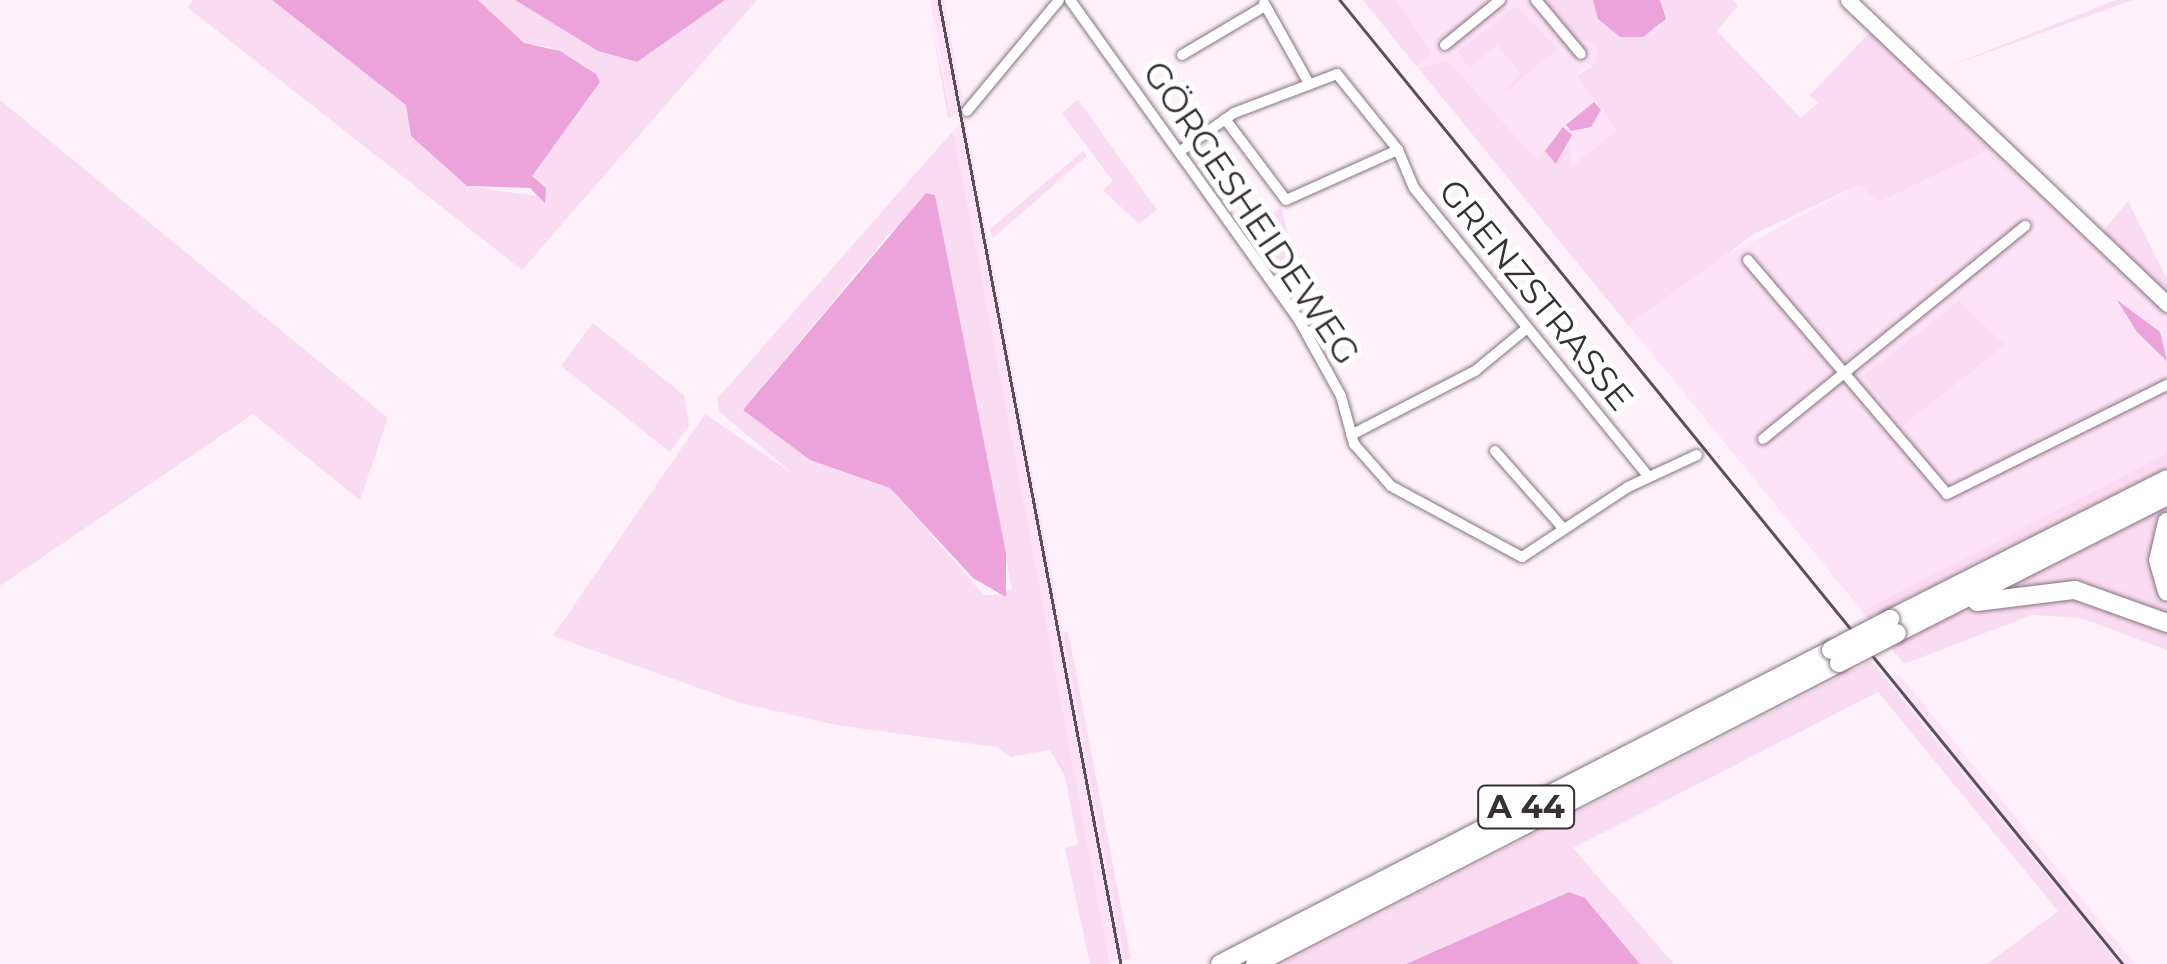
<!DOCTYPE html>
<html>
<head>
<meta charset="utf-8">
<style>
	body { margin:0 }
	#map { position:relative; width:2167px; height:964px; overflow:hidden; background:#fef1fa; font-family:Montserrat,sans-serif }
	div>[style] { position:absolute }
	.built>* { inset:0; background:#fee3f6 }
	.green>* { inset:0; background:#fadcf2 }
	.water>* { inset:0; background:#eca3da }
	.roads { filter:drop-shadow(0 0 2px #84727f) drop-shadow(0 0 2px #84727f) }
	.street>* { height:10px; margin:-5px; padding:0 5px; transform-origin:5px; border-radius:5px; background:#fff }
	.secondary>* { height:15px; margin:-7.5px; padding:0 7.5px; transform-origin:7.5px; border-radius:7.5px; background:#fff }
	.highway>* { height:18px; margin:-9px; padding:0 9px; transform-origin:9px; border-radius:9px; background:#fff }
	.tram>* { height:2.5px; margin:-1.25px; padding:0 1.25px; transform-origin:1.25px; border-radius:1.25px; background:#585056 }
	.rail>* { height:2.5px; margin:-1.25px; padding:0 1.25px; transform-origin:1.25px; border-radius:1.25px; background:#585056 }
	.bridges { filter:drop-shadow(0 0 2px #84727f) drop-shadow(0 0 2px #84727f) }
	.highway-bridge>* { height:18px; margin:-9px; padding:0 9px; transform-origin:9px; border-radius:9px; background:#fff }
	span { translate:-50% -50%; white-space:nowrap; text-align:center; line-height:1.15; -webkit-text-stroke:10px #fff; paint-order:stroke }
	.shield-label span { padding:2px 8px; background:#fff; border:2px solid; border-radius:8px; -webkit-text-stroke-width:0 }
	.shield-label { font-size:32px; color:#362f34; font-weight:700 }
	.street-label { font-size:35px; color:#362f34 }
</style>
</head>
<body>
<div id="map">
	<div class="built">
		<div style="clip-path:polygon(930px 0,944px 0,964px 107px,951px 117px)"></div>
		<div style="clip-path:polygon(1363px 0,1543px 0,1573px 37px,1597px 45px,1595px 63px,1578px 72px,1735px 251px,1859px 185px,1879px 202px,1993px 148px,2167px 317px,2167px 453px,1862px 611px)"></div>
		<div style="clip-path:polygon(965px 119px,1125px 960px,1110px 963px,953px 131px)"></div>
		<div style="clip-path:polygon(1899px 674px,2135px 964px,2119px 964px,1890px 682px)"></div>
	</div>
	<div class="green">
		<div style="clip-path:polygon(193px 0,272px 0,406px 105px,411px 136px,467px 186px,536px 196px,531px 176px,600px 82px,553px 48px,524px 43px,478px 0,515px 0,598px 51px,636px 62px,725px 0,757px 0,522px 270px,188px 8px)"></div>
		<div style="clip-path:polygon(927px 0,951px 117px,948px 119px,931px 20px)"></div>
		<div style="clip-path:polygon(1363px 0,1397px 0,1432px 53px,1416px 66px)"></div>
		<div style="clip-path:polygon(1543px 0,1593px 0,1598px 19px,1620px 37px,1661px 28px,1660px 0,1733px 0,1738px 6px,1717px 31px,1801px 118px,1818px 103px,1810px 95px,1871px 31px,1993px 148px,1879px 202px,1859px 185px,1754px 234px,1628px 325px,1419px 69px,1447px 60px,1537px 160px,1545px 151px,1556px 163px,1570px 144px,1570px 168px,1617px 130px,1577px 76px,1595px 63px,1597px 45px,1574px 37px)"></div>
		<div style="clip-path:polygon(2116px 0,2133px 0,1942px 69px)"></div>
		<div style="clip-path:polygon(1516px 6px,1558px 49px,1500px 96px,1520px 73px,1498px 45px,1469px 68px,1458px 51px)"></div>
		<div style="clip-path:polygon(1078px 99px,1157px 210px,1139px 224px,1103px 190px,1113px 181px,1062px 113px)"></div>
		<div style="clip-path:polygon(0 100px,388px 418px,360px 500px,253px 414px,0 586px)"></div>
		<div style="clip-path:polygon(evenodd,953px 131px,982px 279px,1110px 964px,1090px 964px,1065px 848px,1078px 844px,1065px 776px,1050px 750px,1011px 757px,996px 747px,836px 725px,741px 703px,553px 636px,705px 414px,793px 474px,719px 411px,717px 399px,953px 131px,935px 195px,1012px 589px,995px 595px,984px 595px,890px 488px,810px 460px,743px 410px,888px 235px,935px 195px)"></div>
		<div style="clip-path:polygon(1083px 151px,1087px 156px,992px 239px,990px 229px)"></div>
		<div style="clip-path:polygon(2128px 201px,2167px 279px,2167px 317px,2092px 244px)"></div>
		<div style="clip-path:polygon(1282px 208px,1295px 269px,1276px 274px,1246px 230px)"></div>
		<div style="clip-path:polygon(1959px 301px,2005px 345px,1903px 426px,1864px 376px)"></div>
		<div style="clip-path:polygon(593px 323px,684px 395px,689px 425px,670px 452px,561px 366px)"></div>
		<div style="clip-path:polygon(2167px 453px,2167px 650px,2080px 618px,2032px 615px,1904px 664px,1862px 611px)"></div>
		<div style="clip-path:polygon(1068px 631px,1131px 959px,1125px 960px,1063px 633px)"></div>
		<div style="clip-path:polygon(1871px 661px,2119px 964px,1987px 964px,2058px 911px,1878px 692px,1573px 848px,1674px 964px,1640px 964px,1586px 898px,1569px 892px,1406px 964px,1282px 964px)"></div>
	</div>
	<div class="water">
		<div style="clip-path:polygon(272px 0,478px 0,524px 43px,560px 51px,596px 74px,600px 82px,532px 176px,546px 188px,545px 203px,530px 188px,467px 186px,411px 136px,406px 105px)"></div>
		<div style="clip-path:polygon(515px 0,725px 0,637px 62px,598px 51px)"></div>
		<div style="clip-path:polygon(1593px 0,1660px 0,1666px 19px,1643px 37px,1620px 37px,1598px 19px)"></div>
		<div style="clip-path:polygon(1594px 102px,1601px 110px,1591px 127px,1571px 131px,1566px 125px)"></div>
		<div style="clip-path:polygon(1563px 127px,1572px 135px,1556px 164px,1545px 151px)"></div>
		<div style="clip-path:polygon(926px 193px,935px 195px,1006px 553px,1006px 597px,973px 578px,890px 488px,810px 460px,743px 410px)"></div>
		<div style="clip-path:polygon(2117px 300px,2160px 332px,2167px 361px,2137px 332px)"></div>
		<div style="clip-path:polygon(1569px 892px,1585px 898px,1640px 964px,1406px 964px)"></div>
	</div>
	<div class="roads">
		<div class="street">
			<div style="left:1070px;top:0;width:393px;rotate:54.4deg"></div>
			<div style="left:1299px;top:320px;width:87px;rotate:61.1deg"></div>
			<div style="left:1341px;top:396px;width:50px;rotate:74.8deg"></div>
			<div style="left:1354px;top:444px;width:56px;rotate:48.6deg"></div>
			<div style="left:1391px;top:486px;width:149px;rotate:28.5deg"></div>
			<div style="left:1522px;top:557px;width:127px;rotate:-33.4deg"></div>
			<div style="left:1628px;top:487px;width:76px;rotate:-24.9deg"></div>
			<div style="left:1536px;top:0;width:70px;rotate:50.2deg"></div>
			<div style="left:1264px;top:3px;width:88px;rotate:60.8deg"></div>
			<div style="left:1445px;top:45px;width:71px;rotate:-39.3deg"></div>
			<div style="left:1182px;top:55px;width:96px;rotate:-30.6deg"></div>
			<div style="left:967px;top:111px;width:144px;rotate:-50.3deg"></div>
			<div style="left:1225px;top:119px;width:101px;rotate:53deg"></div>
			<div style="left:1286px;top:200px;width:123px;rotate:-24.1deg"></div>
			<div style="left:1179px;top:152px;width:67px;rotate:-35.3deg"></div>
			<div style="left:1234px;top:113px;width:110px;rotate:-20.7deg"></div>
			<div style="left:1337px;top:74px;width:97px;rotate:51.2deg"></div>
			<div style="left:1398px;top:150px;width:41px;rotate:67.2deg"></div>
			<div style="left:1414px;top:188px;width:372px;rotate:50.9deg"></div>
			<div style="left:1748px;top:260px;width:307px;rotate:49.6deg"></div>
			<div style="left:1947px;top:494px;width:246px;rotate:-26.4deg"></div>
			<div style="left:1351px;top:435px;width:140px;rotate:-27.3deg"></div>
			<div style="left:1475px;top:371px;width:67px;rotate:-39.6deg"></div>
			<div style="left:1763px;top:439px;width:338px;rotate:-39.1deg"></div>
			<div style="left:1495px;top:451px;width:101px;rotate:48.6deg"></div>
		</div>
		<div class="secondary">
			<div style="left:1848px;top:0;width:441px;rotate:43.6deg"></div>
		</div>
		<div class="highway">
			<div style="left:2167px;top:522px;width:39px;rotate:103deg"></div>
			<div style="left:2158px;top:560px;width:33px;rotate:74deg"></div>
			<div style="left:1977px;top:602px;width:99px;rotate:-7deg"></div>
			<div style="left:2075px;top:590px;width:98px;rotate:19.7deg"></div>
			<div style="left:1890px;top:619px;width:310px;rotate:-26.8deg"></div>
			<div style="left:1897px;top:633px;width:303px;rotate:-26.9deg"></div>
			<div style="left:1220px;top:964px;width:687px;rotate:-27.2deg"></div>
			<div style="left:1255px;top:964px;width:657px;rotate:-27.27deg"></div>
		</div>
	</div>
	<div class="tram">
		<div style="left:1340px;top:0;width:1242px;rotate:50.92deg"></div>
	</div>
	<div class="rail">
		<div style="left:939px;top:0;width:981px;rotate:79.31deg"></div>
	</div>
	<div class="bridges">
		<div class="highway-bridge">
			<div style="left:1831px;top:650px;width:67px;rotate:-27.7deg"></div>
			<div style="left:1839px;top:663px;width:65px;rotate:-27.3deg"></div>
		</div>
	</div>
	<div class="shield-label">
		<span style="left:1526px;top:807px">A 44</span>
	</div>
	<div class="street-label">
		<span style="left:1251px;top:213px;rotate:56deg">GÖRGESHEIDEWEG</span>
		<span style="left:1536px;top:295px;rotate:51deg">GRENZSTRASSE</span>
	</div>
</div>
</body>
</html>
